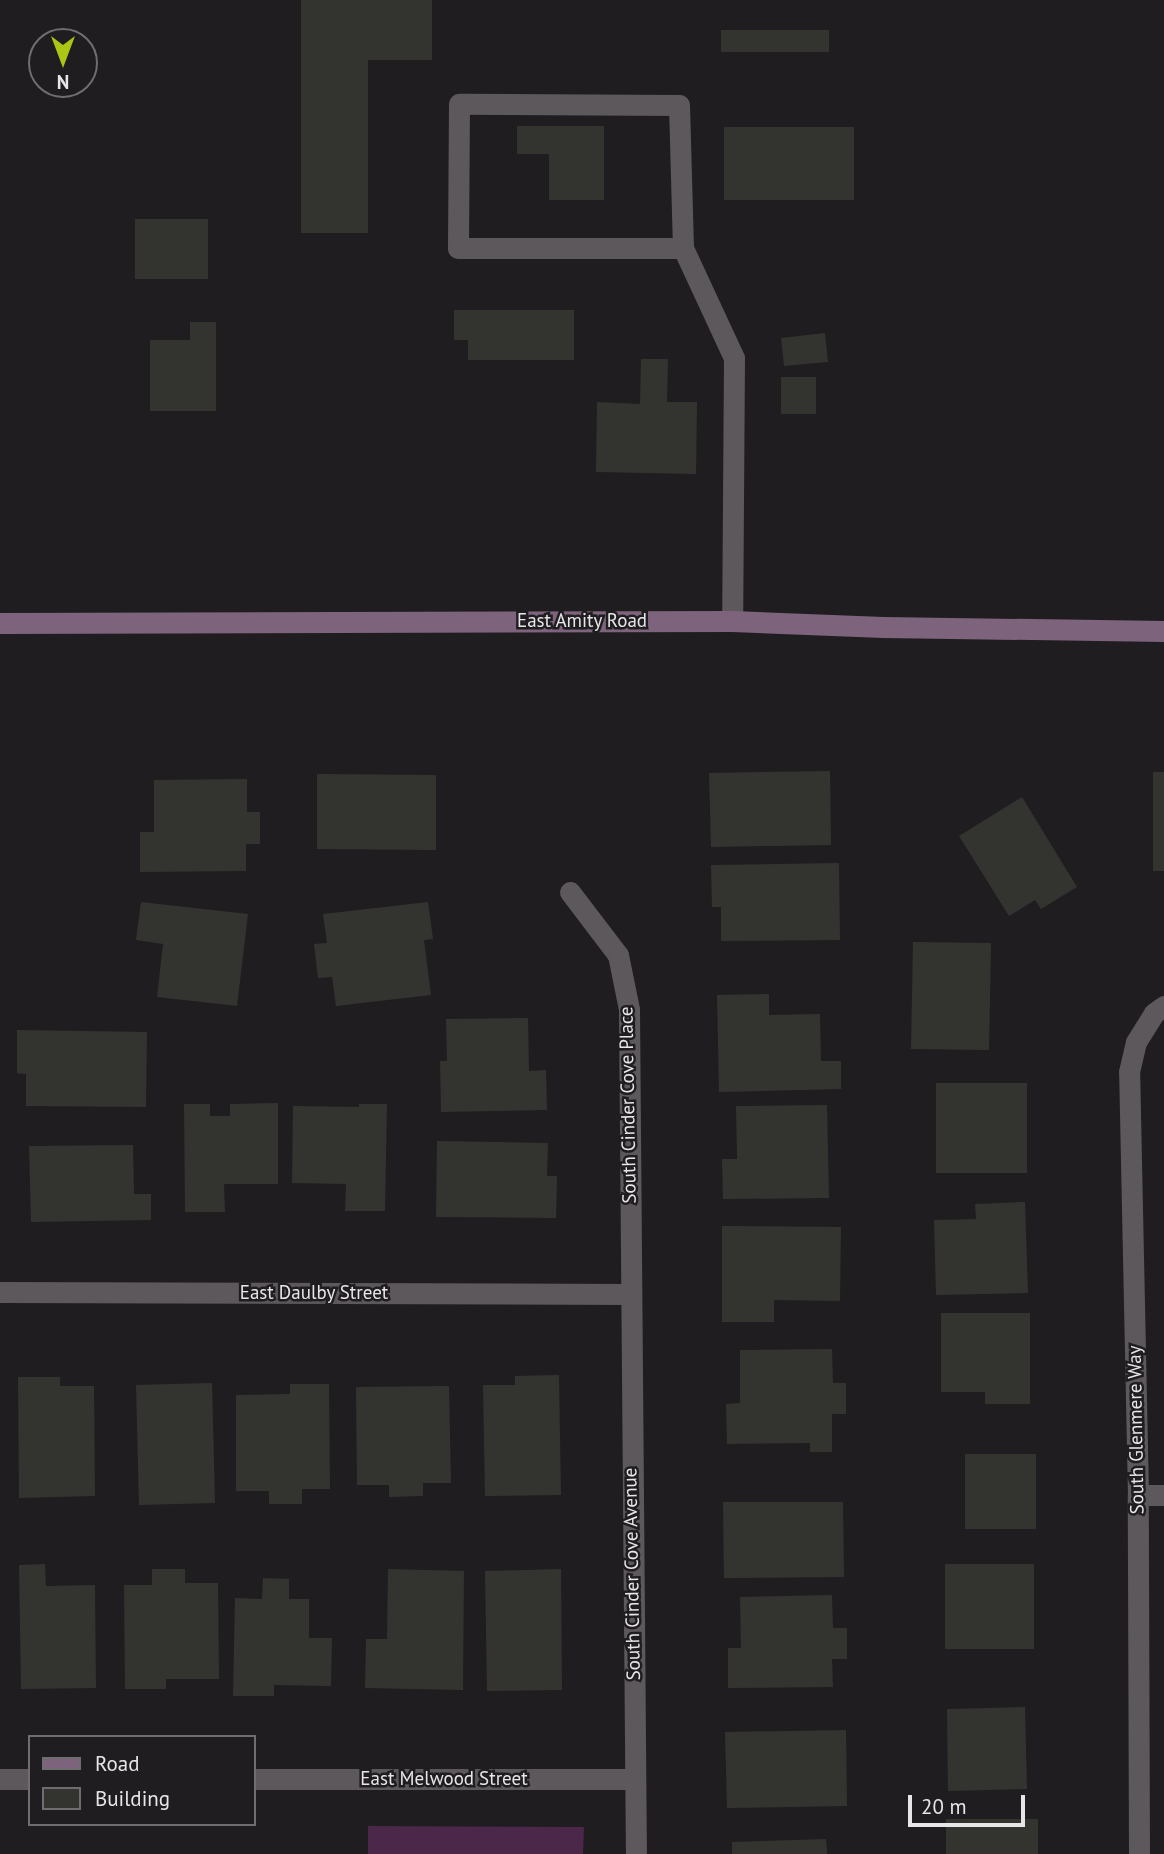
<!DOCTYPE html>
<html>
<head>
<meta charset="utf-8">
<style>
	body { margin:0 }
	#map { position:relative; width:1164px; height:1854px; overflow:hidden; background:#201d20; font-family:"PT Sans",sans-serif }
	div>[style] { position:absolute }
	.green>* { inset:0; background:#4b274a }
	.building>* { inset:0; background:#333430 }
	.service>* { height:21px; margin:-10.5px; padding:0 10.5px; transform-origin:10.5px; border-radius:10.5px; background:#5d585c }
	.minor>* { height:21px; margin:-10.5px; padding:0 10.5px; transform-origin:10.5px; border-radius:10.5px; background:#5d585c }
	.secondary>* { height:21px; margin:-10.5px; padding:0 10.5px; transform-origin:10.5px; border-radius:10.5px; background:#7d637c }
	span { translate:-50% -50%; white-space:nowrap; text-align:center; line-height:1.15; -webkit-text-stroke:5px #201d20; paint-order:stroke }
	.street-label { font-size:19px; color:#e7e5e7 }
	.legend { position:absolute; left:28px; top:1735px; width:228px; height:91px; box-sizing:border-box; background:#201d20; border:2px solid #706d70; margin:0; padding:9px 12px; list-style:none; font-size:21px; color:#e7e5e7 }
	.legend li { display:flex; align-items:center; gap:14px; height:35px }
	.legend b { width:35px; border:2px solid #706d70 }
	.north { position:absolute; left:28px; top:28px; width:70px; height:70px; box-sizing:border-box; background:#201d20; border:2px solid #706d70; border-radius:50%; rotate:180deg; font-size:19px; font-weight:700; line-height:28px; text-align:center; color:#e7e5e7 }
	.north::after { content:''; display:block; margin:auto; width:24px; height:32px; background:#abc614; clip-path:polygon(50% 0,100% 100%,50% 72%,0 100%) }
	.scale { position:absolute; left:908px; top:1795px; width:117px; height:32px; box-sizing:border-box; border:4px solid #e7e5e7; border-top:0; padding-left:9px; font-size:21px; line-height:24px; white-space:nowrap; color:#e7e5e7; -webkit-text-stroke:5px #201d20; paint-order:stroke }
</style>
</head>
<body>
<div id="map">
	<div class="green">
		<div style="clip-path:polygon(368px 1826px,584px 1827px,583px 1854px,368px 1854px)"></div>
	</div>
	<div class="building">
		<div style="clip-path:polygon(301px 0,432px 0,432px 60px,368px 60px,368px 233px,301px 233px)"></div>
		<div style="clip-path:polygon(721px 30px,829px 30px,829px 52px,721px 52px)"></div>
		<div style="clip-path:polygon(517px 126px,604px 126px,604px 200px,549px 200px,549px 154px,517px 154px)"></div>
		<div style="clip-path:polygon(724px 127px,854px 127px,854px 200px,724px 200px)"></div>
		<div style="clip-path:polygon(135px 219px,208px 219px,208px 279px,135px 279px)"></div>
		<div style="clip-path:polygon(454px 310px,574px 310px,574px 360px,468px 360px,468px 340px,454px 340px)"></div>
		<div style="clip-path:polygon(190px 322px,216px 322px,216px 411px,150px 411px,150px 340px,190px 340px)"></div>
		<div style="clip-path:polygon(825px 333px,828px 362px,784px 366px,781px 338px)"></div>
		<div style="clip-path:polygon(641px 359px,668px 359px,667px 402px,697px 402px,696px 474px,596px 472px,597px 402px,640px 404px)"></div>
		<div style="clip-path:polygon(781px 377px,816px 377px,816px 414px,781px 414px)"></div>
		<div style="clip-path:polygon(830px 771px,831px 845px,711px 847px,709px 773px)"></div>
		<div style="clip-path:polygon(1153px 772px,1164px 772px,1164px 871px,1153px 871px)"></div>
		<div style="clip-path:polygon(317px 774px,436px 775px,436px 850px,317px 849px)"></div>
		<div style="clip-path:polygon(247px 779px,247px 812px,260px 812px,260px 844px,246px 844px,246px 871px,140px 872px,140px 832px,154px 832px,154px 780px)"></div>
		<div style="clip-path:polygon(1022px 797px,1077px 887px,1041px 909px,1035px 900px,1009px 916px,959px 836px)"></div>
		<div style="clip-path:polygon(839px 863px,840px 940px,721px 941px,721px 907px,712px 907px,711px 865px)"></div>
		<div style="clip-path:polygon(141px 902px,248px 914px,237px 1006px,157px 997px,163px 944px,136px 940px)"></div>
		<div style="clip-path:polygon(428px 902px,433px 939px,424px 940px,431px 995px,336px 1006px,332px 977px,318px 978px,314px 944px,327px 943px,323px 914px)"></div>
		<div style="clip-path:polygon(913px 942px,991px 943px,989px 1050px,911px 1049px)"></div>
		<div style="clip-path:polygon(769px 994px,769px 1015px,820px 1014px,821px 1061px,841px 1061px,841px 1089px,719px 1092px,717px 995px)"></div>
		<div style="clip-path:polygon(528px 1018px,529px 1071px,546px 1070px,547px 1110px,441px 1112px,440px 1061px,447px 1061px,446px 1019px)"></div>
		<div style="clip-path:polygon(17px 1030px,147px 1032px,146px 1107px,26px 1106px,26px 1074px,17px 1073px)"></div>
		<div style="clip-path:polygon(936px 1083px,1027px 1083px,1027px 1173px,936px 1173px)"></div>
		<div style="clip-path:polygon(278px 1103px,278px 1184px,224px 1184px,225px 1212px,185px 1212px,184px 1104px,210px 1104px,210px 1116px,230px 1116px,230px 1104px)"></div>
		<div style="clip-path:polygon(359px 1104px,387px 1104px,385px 1211px,345px 1211px,346px 1184px,292px 1183px,293px 1106px,359px 1107px)"></div>
		<div style="clip-path:polygon(827px 1105px,829px 1198px,723px 1199px,722px 1159px,737px 1159px,736px 1106px)"></div>
		<div style="clip-path:polygon(437px 1141px,548px 1143px,547px 1176px,557px 1176px,556px 1218px,436px 1217px)"></div>
		<div style="clip-path:polygon(133px 1145px,134px 1194px,151px 1194px,151px 1220px,31px 1222px,29px 1146px)"></div>
		<div style="clip-path:polygon(1025px 1202px,1028px 1293px,936px 1295px,934px 1220px,976px 1219px,975px 1204px)"></div>
		<div style="clip-path:polygon(722px 1226px,841px 1227px,840px 1301px,774px 1300px,774px 1322px,722px 1322px)"></div>
		<div style="clip-path:polygon(941px 1313px,1030px 1313px,1030px 1404px,985px 1404px,985px 1392px,941px 1392px)"></div>
		<div style="clip-path:polygon(832px 1349px,833px 1383px,846px 1383px,846px 1414px,832px 1414px,832px 1452px,810px 1452px,810px 1443px,727px 1444px,726px 1404px,740px 1403px,740px 1350px)"></div>
		<div style="clip-path:polygon(559px 1375px,561px 1495px,485px 1496px,483px 1385px,515px 1385px,515px 1376px)"></div>
		<div style="clip-path:polygon(18px 1377px,60px 1377px,60px 1386px,94px 1386px,95px 1496px,19px 1498px)"></div>
		<div style="clip-path:polygon(212px 1383px,215px 1503px,139px 1505px,136px 1385px)"></div>
		<div style="clip-path:polygon(290px 1384px,329px 1384px,330px 1489px,302px 1489px,302px 1504px,269px 1504px,269px 1491px,236px 1491px,236px 1395px,290px 1394px)"></div>
		<div style="clip-path:polygon(449px 1386px,451px 1483px,423px 1483px,423px 1496px,389px 1497px,389px 1485px,357px 1485px,356px 1387px)"></div>
		<div style="clip-path:polygon(965px 1454px,1036px 1454px,1036px 1529px,965px 1529px)"></div>
		<div style="clip-path:polygon(723px 1502px,843px 1502px,844px 1577px,724px 1578px)"></div>
		<div style="clip-path:polygon(45px 1564px,46px 1586px,95px 1585px,96px 1688px,21px 1689px,19px 1565px)"></div>
		<div style="clip-path:polygon(945px 1564px,1034px 1564px,1034px 1649px,945px 1649px)"></div>
		<div style="clip-path:polygon(152px 1569px,185px 1569px,185px 1583px,218px 1583px,219px 1679px,166px 1679px,166px 1689px,125px 1689px,124px 1585px,152px 1585px)"></div>
		<div style="clip-path:polygon(388px 1569px,464px 1571px,463px 1690px,365px 1688px,366px 1639px,387px 1639px)"></div>
		<div style="clip-path:polygon(561px 1569px,562px 1690px,487px 1691px,485px 1571px)"></div>
		<div style="clip-path:polygon(263px 1578px,289px 1579px,289px 1599px,309px 1599px,309px 1638px,332px 1638px,331px 1686px,274px 1685px,274px 1696px,233px 1696px,235px 1598px,262px 1599px)"></div>
		<div style="clip-path:polygon(832px 1595px,833px 1628px,847px 1628px,847px 1659px,832px 1659px,833px 1687px,728px 1688px,728px 1648px,741px 1648px,740px 1597px)"></div>
		<div style="clip-path:polygon(1025px 1707px,1027px 1789px,948px 1791px,947px 1709px)"></div>
		<div style="clip-path:polygon(846px 1730px,847px 1806px,727px 1808px,725px 1732px)"></div>
		<div style="clip-path:polygon(946px 1819px,1038px 1819px,1038px 1854px,946px 1854px)"></div>
		<div style="clip-path:polygon(826px 1839px,827px 1854px,732px 1854px,732px 1842px)"></div>
	</div>
	<div class="service">
		<div style="left:683px;top:248px;width:143px;rotate:-91.6deg"></div>
		<div style="left:679px;top:105px;width:220px;rotate:-179.7deg"></div>
		<div style="left:459px;top:104px;width:144px;rotate:90.4deg"></div>
		<div style="left:458px;top:248px;width:225px"></div>
		<div style="left:683px;top:248px;width:121px;rotate:65.1deg"></div>
		<div style="left:734px;top:358px;width:263px;rotate:90.4deg"></div>
	</div>
	<div class="minor">
		<div style="left:570px;top:892px;width:79px;rotate:52.7deg"></div>
		<div style="left:618px;top:955px;width:55px;rotate:78.5deg"></div>
		<div style="left:629px;top:1009px;width:845px;rotate:89.53deg"></div>
		<div style="left:0;top:1292px;width:629px;rotate:0.18deg"></div>
		<div style="left:1138px;top:1495px;width:26px"></div>
		<div style="left:0;top:1779px;width:30px"></div>
		<div style="left:254px;top:1779px;width:381px"></div>
		<div style="left:1139px;top:1854px;width:359px;rotate:-90.2deg"></div>
		<div style="left:1138px;top:1495px;width:423px;rotate:-91.2deg"></div>
		<div style="left:1129px;top:1072px;width:31px;rotate:-77deg"></div>
		<div style="left:1136px;top:1042px;width:34px;rotate:-58deg"></div>
		<div style="left:1154px;top:1013px;width:12px;rotate:-35deg"></div>
	</div>
	<div class="secondary">
		<div style="left:0;top:623px;width:732px;rotate:-0.16deg"></div>
		<div style="left:732px;top:621px;width:151px;rotate:2.3deg"></div>
		<div style="left:883px;top:627px;width:281px;rotate:0.8deg"></div>
	</div>
	<div class="street-label">
		<span style="left:582px;top:621px">East Amity Road</span>
		<span style="left:628px;top:1105px;rotate:-91deg">South Cinder Cove Place</span>
		<span style="left:314px;top:1293px">East Daulby Street</span>
		<span style="left:1136px;top:1430px;rotate:-91deg">South Glenmere Way</span>
		<span style="left:632px;top:1574px;rotate:-91deg">South Cinder Cove Avenue</span>
		<span style="left:444px;top:1779px">East Melwood Street</span>
	</div>
	<ul class="legend">
	<li><b style="height:9px;background:#7d637c"></b>Road</li>
	<li><b style="height:19px;background:#333430"></b>Building</li>
	</ul>
	<div class="north">N</div>
	<div class="scale">20 m</div>
</div>
</body>
</html>
